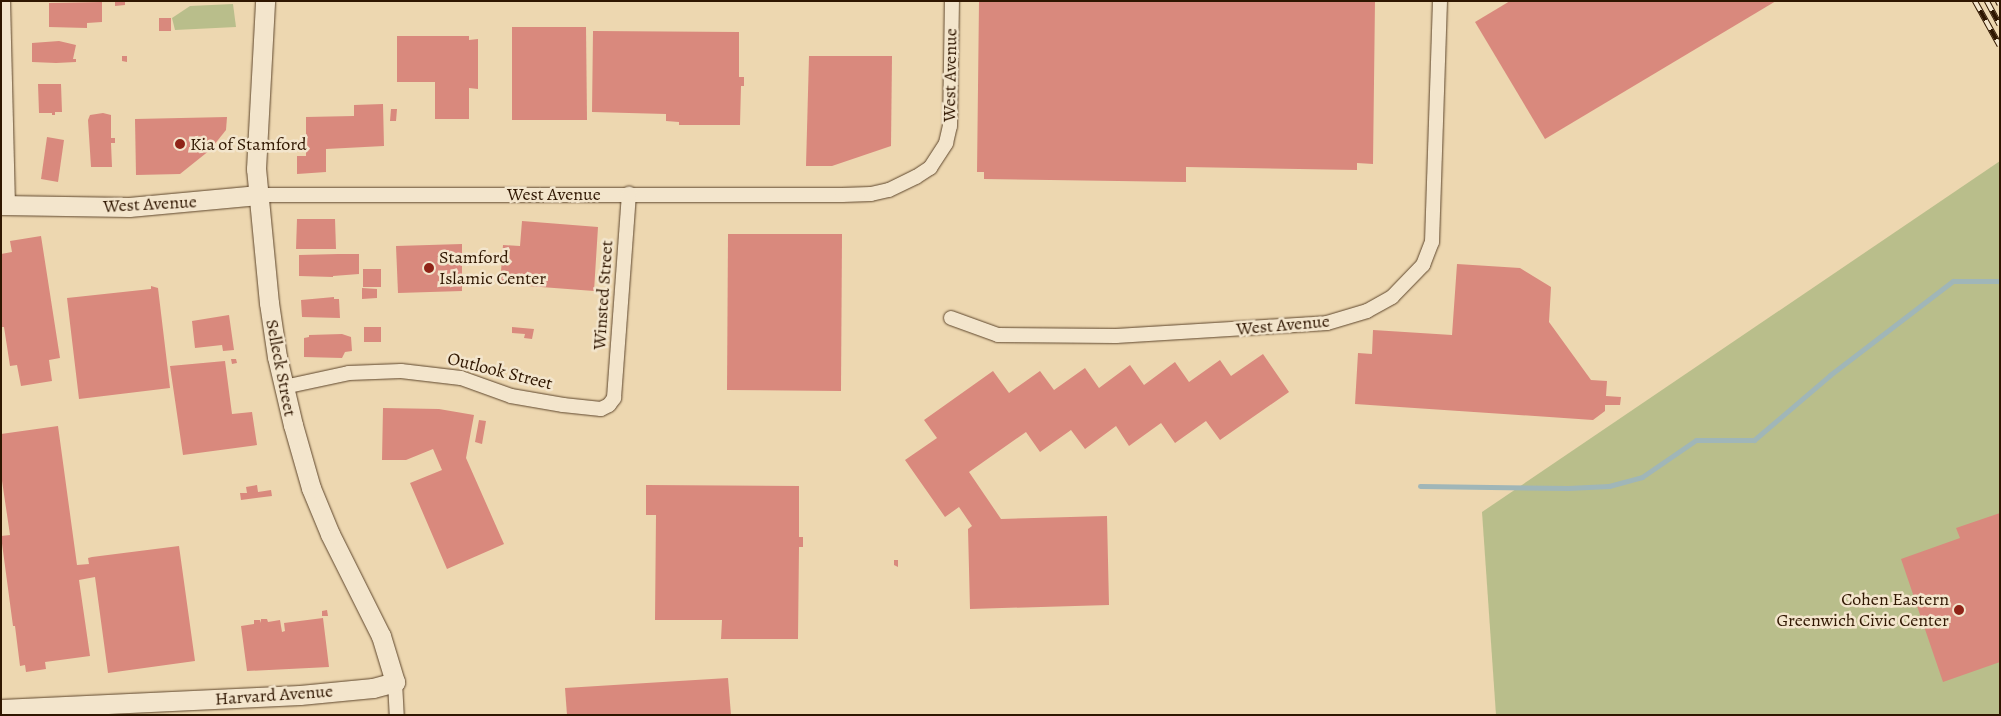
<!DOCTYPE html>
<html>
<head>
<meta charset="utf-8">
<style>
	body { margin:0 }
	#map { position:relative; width:2001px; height:716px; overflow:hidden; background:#edd7b0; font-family:Alegreya,serif }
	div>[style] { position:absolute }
	.green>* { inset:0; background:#b9be8b }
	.stream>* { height:5px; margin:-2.5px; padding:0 2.5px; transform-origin:2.5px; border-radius:2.5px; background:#a0b6b8 }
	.building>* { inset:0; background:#d9897d }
	.roads { filter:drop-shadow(0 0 1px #5e462c) drop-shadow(0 0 1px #5e462c) }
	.street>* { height:14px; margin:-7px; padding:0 7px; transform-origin:7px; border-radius:7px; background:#f3e5cc }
	.secondary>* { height:19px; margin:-9.5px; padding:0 9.5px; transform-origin:9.5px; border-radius:9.5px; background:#f3e5cc }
	.rail>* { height:5.5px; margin-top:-2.75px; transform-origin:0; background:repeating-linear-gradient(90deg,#f3e5cc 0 11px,#2f1600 0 22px); box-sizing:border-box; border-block:1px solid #2f1600 }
	.dots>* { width:14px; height:14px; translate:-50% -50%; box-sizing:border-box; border:2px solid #f3e5cc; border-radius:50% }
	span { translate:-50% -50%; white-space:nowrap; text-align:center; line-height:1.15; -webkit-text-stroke:5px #f3e5cc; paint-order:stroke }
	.street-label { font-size:18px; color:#2f1600 }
	.poi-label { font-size:18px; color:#2f1600 }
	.left { translate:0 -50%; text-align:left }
	.right { translate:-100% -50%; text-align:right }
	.frame { position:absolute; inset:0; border:2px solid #2f1600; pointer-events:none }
</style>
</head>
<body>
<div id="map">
	<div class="green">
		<div style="clip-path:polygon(233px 4px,236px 27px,175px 30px,172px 18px,190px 6px)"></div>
		<div style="clip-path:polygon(2000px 161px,2000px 715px,1496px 715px,1482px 512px)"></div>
	</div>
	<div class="stream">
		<div style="left:1420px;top:486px;width:148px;rotate:0.8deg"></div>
		<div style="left:1568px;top:488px;width:41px;rotate:-2.8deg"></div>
		<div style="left:1609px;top:486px;width:34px;rotate:-15deg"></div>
		<div style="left:1642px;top:477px;width:65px;rotate:-34.4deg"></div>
		<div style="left:1696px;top:440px;width:58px"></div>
		<div style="left:1754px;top:440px;width:100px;rotate:-40.5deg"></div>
		<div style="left:1830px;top:375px;width:155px;rotate:-37.4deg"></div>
		<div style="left:1953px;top:281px;width:47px"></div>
	</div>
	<div class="building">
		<div style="clip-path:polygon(115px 1px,125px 1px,125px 5px,115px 6px)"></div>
		<div style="clip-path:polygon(979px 1px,1375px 1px,1373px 164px,1357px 163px,1357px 170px,1186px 167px,1186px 182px,984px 179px,984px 172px,977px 172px)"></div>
		<div style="clip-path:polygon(1510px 1px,1776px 1px,1545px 139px,1475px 22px)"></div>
		<div style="clip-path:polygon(102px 2px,102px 22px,87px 23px,87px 28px,49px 27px,49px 3px)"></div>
		<div style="clip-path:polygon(159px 18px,171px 18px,171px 31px,159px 31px)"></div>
		<div style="clip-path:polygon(512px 27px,586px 27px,587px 120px,512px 120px)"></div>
		<div style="clip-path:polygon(593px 31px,739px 32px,739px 77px,744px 77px,744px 86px,741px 86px,740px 125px,679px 125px,679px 122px,666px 121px,666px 114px,592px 112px)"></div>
		<div style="clip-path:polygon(397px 36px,469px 36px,469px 40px,478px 39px,478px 89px,469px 88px,469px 119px,435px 119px,435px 82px,397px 82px)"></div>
		<div style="clip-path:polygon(59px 41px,76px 45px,73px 59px,76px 59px,76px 62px,56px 63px,32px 62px,32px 43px)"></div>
		<div style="clip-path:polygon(122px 56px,127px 56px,127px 62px,122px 61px)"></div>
		<div style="clip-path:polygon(809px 56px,892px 56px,891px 146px,832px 166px,806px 166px)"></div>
		<div style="clip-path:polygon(38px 84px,61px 84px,62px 112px,55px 112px,55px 115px,52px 115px,52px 113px,39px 113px)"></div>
		<div style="clip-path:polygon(383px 104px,384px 146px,326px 149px,326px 172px,297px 174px,297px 156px,306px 156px,306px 117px,354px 116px,354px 105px)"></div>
		<div style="clip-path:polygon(391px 109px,397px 109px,396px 121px,390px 121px)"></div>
		<div style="clip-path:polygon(103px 113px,111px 115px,111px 138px,115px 138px,115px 143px,111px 143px,112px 167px,91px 167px,88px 120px,90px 115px)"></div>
		<div style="clip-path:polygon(227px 117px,226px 130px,210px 150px,180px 174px,136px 175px,135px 119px)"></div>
		<div style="clip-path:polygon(47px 137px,64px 140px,58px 182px,41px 179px)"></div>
		<div style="clip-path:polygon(297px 219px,335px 219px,336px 249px,296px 249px)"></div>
		<div style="clip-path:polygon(522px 221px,598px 227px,594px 291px,500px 284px,503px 245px,520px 246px)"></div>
		<div style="clip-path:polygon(728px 234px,842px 234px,841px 391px,727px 390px)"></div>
		<div style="clip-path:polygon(41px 236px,60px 358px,49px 360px,52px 381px,21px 386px,17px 365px,10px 366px,4px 327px,1px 327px,1px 254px,12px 252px,10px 241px)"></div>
		<div style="clip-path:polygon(462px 244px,462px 291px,398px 293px,396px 246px)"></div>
		<div style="clip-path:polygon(338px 254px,359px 254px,359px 274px,333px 276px,333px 277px,299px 276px,299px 255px)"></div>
		<div style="clip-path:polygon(1457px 264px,1520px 268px,1551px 287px,1549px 322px,1591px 380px,1607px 381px,1606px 396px,1621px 397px,1620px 405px,1605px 405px,1605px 411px,1593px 420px,1355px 404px,1358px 353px,1372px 354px,1373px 330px,1452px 335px)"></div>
		<div style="clip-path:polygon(363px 269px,381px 269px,381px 287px,363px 287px)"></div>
		<div style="clip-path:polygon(151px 286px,158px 288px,170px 388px,79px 399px,67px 298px,151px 289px)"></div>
		<div style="clip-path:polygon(362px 288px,377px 289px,377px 298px,362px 299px)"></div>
		<div style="clip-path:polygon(334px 297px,334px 299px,339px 299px,340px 318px,302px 317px,301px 300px)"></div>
		<div style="clip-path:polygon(229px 315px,234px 350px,223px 351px,222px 345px,195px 348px,192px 321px)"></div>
		<div style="clip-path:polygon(364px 327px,381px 327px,381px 342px,364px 342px)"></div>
		<div style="clip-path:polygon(512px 327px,534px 329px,532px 339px,524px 338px,525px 334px,512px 333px)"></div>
		<div style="clip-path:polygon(342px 334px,351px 337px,352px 351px,345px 352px,342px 358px,304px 357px,304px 338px,309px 337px,309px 335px)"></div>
		<div style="clip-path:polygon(1263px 354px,1289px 392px,1220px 440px,1206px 421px,1175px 443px,1161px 423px,1129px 446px,1116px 426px,1085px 449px,1071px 430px,1040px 452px,1026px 432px,969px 472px,1001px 519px,1107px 516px,1109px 605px,970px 609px,968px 529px,972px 526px,959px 507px,945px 517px,905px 460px,937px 438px,924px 420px,993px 371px,1009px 393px,1040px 371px,1054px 390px,1085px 368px,1099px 388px,1130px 365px,1144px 385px,1175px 362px,1189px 382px,1220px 360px,1231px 376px)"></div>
		<div style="clip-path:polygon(231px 359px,236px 359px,237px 363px,232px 364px)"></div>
		<div style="clip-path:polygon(225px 361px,232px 414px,252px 412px,257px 445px,183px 455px,170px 366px)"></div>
		<div style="clip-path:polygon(383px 408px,439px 409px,474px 415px,466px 458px,504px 544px,447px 569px,410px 483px,442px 470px,433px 449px,406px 460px,382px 460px)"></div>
		<div style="clip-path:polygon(479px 420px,486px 421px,482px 444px,475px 442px)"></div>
		<div style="clip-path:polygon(58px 426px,77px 565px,89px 564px,88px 558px,92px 557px,179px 546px,195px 661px,108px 673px,95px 577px,79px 580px,90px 656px,45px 662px,46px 669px,26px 672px,25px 665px,20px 666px,15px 626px,13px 626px,1px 536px,10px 535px,1px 474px,1px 434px)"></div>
		<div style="clip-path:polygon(257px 485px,258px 492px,271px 490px,272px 496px,241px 500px,240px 493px,247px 493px,246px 487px)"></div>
		<div style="clip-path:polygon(646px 485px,799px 486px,799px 537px,803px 537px,803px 547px,799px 547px,798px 639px,721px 639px,722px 620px,655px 620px,656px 515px,646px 515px)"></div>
		<div style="clip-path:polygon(2000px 513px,2000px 662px,1943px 682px,1901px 559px,1960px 538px,1956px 528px)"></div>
		<div style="clip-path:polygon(894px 560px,898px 560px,898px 567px,894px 565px)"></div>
		<div style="clip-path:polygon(327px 610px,328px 616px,322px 616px,322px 611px)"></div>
		<div style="clip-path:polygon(323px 618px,329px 667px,247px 671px,241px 626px,254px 624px,254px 620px,260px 620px,261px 623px,261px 619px,267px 619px,268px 622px,280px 620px,282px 632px,285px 631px,284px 623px)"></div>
		<div style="clip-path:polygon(728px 678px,731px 715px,567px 715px,565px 688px)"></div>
	</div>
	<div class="roads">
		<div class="street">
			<div style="left:3px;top:1px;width:204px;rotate:88.6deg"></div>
			<div style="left:258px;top:195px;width:584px"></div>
			<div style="left:842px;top:195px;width:29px;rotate:-2deg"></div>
			<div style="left:871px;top:194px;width:18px;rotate:-13deg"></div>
			<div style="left:889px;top:190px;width:30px;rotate:-26deg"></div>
			<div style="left:916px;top:177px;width:17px;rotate:-33deg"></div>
			<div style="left:930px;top:168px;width:30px;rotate:-57deg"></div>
			<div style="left:946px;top:143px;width:17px;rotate:-77deg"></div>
			<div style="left:950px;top:126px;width:125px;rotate:-89.1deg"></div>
			<div style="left:951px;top:318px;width:50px;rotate:19.9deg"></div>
			<div style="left:998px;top:335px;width:118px;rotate:0.5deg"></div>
			<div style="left:1116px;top:336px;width:211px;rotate:-3.5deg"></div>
			<div style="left:1327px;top:323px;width:42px;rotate:-16.7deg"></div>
			<div style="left:1367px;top:311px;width:29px;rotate:-29deg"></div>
			<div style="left:1392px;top:297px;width:45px;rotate:-45.9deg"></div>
			<div style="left:1423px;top:265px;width:25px;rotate:-69deg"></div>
			<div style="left:1432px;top:242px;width:241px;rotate:-88.1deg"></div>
			<div style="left:284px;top:387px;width:66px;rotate:-12.2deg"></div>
			<div style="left:349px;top:373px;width:52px;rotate:-2.2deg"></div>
			<div style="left:401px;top:371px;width:60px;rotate:6.7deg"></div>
			<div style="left:461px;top:378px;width:53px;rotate:19.8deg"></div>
			<div style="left:511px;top:396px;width:53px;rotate:9.8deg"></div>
			<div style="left:563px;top:405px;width:38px;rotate:6deg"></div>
			<div style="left:601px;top:409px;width:9px;rotate:-27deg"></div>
			<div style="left:609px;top:405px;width:9px;rotate:-54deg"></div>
			<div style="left:614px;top:398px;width:205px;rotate:-85.8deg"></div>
			<div style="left:395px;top:682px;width:33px;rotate:87deg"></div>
		</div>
		<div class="secondary">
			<div style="left:1px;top:205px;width:128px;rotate:0.9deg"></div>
			<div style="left:129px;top:207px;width:130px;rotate:-5.3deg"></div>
			<div style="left:1px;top:709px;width:299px;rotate:-2.7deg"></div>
			<div style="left:300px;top:695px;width:73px;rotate:-5.5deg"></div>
			<div style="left:373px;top:688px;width:23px;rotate:-15deg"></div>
			<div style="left:395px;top:682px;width:48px;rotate:-106.9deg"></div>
			<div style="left:381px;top:636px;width:114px;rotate:-116.6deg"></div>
			<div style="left:330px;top:534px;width:50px;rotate:-112.4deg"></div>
			<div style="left:311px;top:488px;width:66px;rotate:-105.9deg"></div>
			<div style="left:293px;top:425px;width:70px;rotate:-103.2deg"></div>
			<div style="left:277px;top:357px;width:55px;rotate:-98.4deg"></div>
			<div style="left:269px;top:303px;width:135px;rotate:-95.5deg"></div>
			<div style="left:256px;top:169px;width:168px;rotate:-86.9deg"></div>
		</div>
	</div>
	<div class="rail">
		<div style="left:1975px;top:1px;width:51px;rotate:60.9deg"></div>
		<div style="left:1987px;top:1px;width:27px;rotate:62deg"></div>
		<div style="left:1998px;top:1px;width:4px;rotate:63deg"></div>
	</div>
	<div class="dots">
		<div style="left:180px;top:144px;background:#8f2418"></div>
		<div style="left:429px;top:268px;background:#8f2418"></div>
		<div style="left:1959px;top:610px;background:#8f2418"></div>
	</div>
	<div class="street-label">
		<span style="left:950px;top:75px;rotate:-89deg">West Avenue</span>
		<span style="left:554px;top:194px">West Avenue</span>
		<span style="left:150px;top:204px;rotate:-3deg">West Avenue</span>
		<span style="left:603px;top:295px;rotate:-86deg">Winsted Street</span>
		<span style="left:1283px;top:325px;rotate:-5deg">West Avenue</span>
		<span style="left:281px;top:368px;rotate:79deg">Selleck Street</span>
		<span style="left:500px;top:371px;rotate:14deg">Outlook Street</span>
		<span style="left:274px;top:695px;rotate:-4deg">Harvard Avenue</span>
	</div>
	<div class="poi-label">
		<span class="left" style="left:190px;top:144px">Kia of Stamford</span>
		<span class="left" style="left:439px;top:268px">Stamford<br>Islamic Center</span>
		<span class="right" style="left:1949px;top:610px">Cohen Eastern<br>Greenwich Civic Center</span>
	</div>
	<div class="frame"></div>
</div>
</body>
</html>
